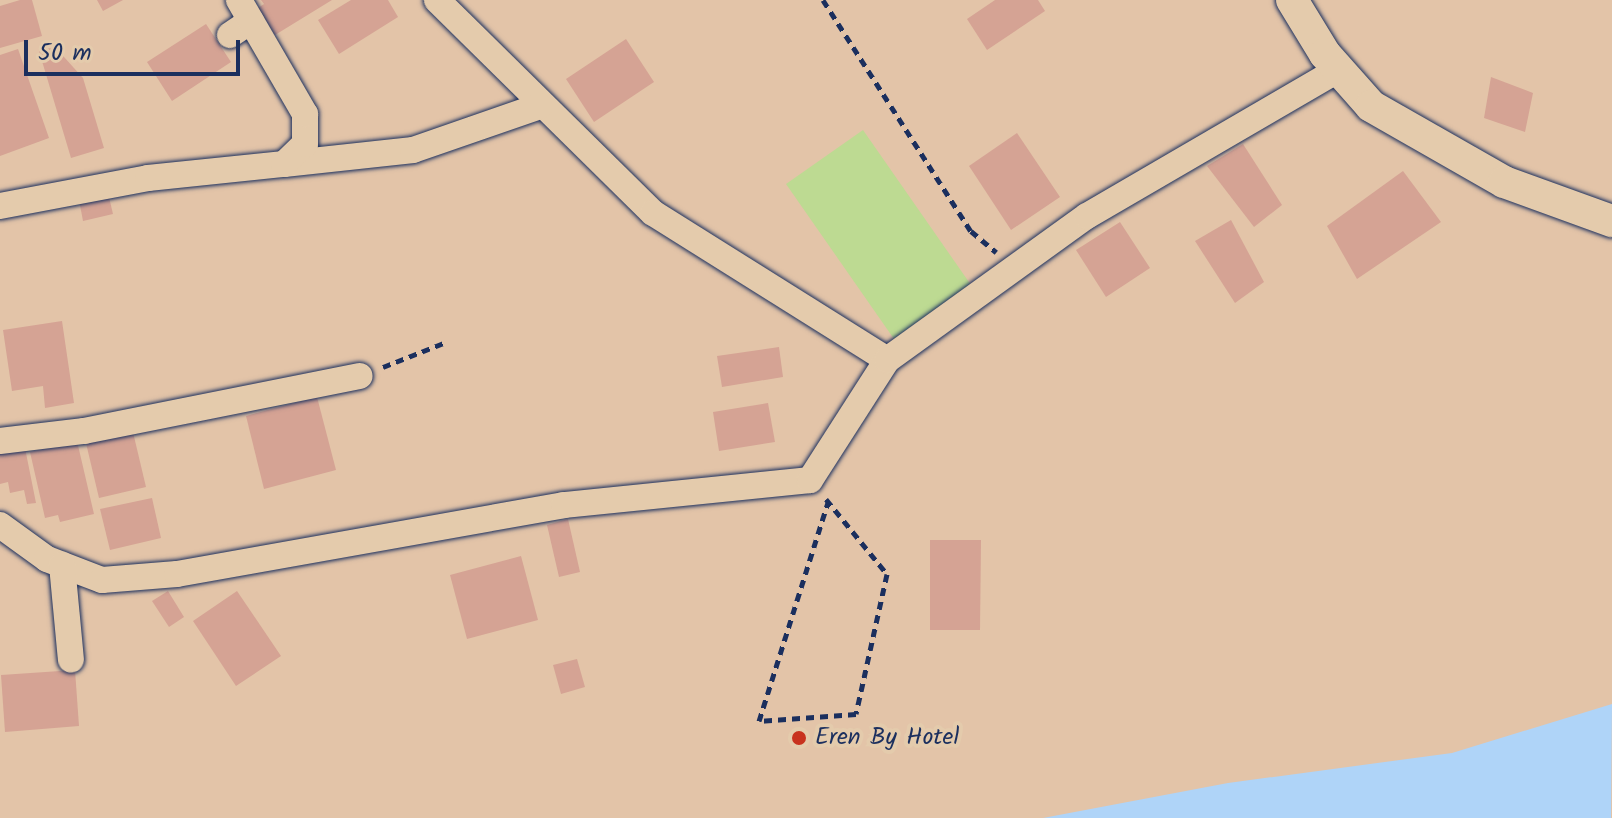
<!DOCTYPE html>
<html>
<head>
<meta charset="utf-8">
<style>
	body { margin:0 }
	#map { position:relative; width:1612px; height:818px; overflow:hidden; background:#e3c4a8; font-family:Kalam,sans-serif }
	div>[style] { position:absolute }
	.green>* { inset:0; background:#bdda92 }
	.water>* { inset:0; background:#afd4f8 }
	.building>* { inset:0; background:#d5a394 }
	.path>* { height:5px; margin-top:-2.5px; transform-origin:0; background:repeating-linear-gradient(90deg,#1b2f5e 0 8px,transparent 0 14px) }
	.roads { filter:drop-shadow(0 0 2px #1b2f5e) drop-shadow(0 0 2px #1b2f5e) }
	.minor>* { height:26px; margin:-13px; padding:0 13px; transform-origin:13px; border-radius:13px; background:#e4cbac }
	.tertiary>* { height:32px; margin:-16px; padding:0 16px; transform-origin:16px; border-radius:16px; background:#e4cbac }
	.dots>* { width:22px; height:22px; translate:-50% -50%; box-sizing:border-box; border:4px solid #e4cbac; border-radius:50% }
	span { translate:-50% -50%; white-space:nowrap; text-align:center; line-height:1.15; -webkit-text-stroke:8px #e4cbac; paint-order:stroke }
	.poi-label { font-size:24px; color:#1b2f5e }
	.left { translate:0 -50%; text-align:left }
	.scale { position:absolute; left:24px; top:40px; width:216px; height:36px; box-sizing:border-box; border:4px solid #1b2f5e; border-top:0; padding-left:10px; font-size:24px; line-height:28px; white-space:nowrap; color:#1b2f5e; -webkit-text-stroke:6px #e4cbac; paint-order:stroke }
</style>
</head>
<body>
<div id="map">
	<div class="green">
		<div style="clip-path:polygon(863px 130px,971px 285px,894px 339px,786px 184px)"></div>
	</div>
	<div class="water">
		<div style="clip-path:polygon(1612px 704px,1611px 818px,1043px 818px,1228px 783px,1452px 753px)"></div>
	</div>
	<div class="building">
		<div style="clip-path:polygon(20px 0,32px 0,42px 36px,0 48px,0 6px)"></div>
		<div style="clip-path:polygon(97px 0,123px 0,103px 11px)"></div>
		<div style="clip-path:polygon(261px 0,332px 0,275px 35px,258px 8px,264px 4px)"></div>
		<div style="clip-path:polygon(351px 0,388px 0,398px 17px,339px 54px,318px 20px)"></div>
		<div style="clip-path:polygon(995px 0,1038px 0,1045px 11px,987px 50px,967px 19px)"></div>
		<div style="clip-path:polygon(206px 24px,231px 62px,172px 101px,147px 62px)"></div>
		<div style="clip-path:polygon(626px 39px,654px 82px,594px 122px,566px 79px)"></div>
		<div style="clip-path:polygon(55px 47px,83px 78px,104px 148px,71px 158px,39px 51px)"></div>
		<div style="clip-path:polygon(18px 49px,49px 138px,0 156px,0 55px)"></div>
		<div style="clip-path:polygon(1491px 77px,1533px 93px,1525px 132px,1484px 118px)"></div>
		<div style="clip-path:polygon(1017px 133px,1060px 197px,1011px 230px,969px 166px)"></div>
		<div style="clip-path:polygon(1243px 144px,1282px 205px,1254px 227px,1207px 166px)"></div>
		<div style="clip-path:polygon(1403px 171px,1441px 222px,1357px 279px,1327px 226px)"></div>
		<div style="clip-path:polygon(108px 193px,113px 214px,83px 221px,79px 200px)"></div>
		<div style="clip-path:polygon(1231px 220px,1264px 282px,1235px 303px,1195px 241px)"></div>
		<div style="clip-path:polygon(1120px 222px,1150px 268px,1106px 297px,1076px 250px)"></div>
		<div style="clip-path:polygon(62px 321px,74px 403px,45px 408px,43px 386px,12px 391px,3px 330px)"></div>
		<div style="clip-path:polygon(779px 347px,783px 377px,722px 387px,717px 356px)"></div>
		<div style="clip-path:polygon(317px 397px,336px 470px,264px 489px,246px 416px)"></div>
		<div style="clip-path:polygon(768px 403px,775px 442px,719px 451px,713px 412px)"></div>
		<div style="clip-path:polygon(132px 428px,146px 487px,99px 498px,85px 439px)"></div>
		<div style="clip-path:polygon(77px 441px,94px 514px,60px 522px,58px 515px,45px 518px,30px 452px)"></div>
		<div style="clip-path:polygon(24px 443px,36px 503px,27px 504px,24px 490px,10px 493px,8px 482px,0 484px,0 448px)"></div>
		<div style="clip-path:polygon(152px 498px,161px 538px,110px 550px,100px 509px)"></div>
		<div style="clip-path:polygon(568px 519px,580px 572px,559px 577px,547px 525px)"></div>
		<div style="clip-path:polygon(930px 540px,981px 540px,980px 630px,930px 630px)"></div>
		<div style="clip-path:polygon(521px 556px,538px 620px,467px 639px,450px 575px)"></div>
		<div style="clip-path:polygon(168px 591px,184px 617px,169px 627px,152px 601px)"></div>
		<div style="clip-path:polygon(237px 591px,281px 656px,236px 686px,193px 621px)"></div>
		<div style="clip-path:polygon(577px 659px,585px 687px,561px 694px,553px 665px)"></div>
		<div style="clip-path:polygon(75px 670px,79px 726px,5px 732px,1px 675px)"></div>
	</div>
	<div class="path">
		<div style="left:823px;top:0;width:274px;rotate:57.4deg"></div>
		<div style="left:971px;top:231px;width:33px;rotate:40deg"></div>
		<div style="left:383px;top:367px;width:68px;rotate:-21.6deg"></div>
		<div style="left:826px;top:499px;width:97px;rotate:50.9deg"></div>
		<div style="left:887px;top:574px;width:143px;rotate:102.5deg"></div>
		<div style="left:856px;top:714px;width:97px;rotate:175.9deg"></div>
		<div style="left:759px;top:721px;width:230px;rotate:-72.5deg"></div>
	</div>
	<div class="roads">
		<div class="minor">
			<div style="left:437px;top:0;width:303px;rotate:44.6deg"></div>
			<div style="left:653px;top:213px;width:276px;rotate:32.1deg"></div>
			<div style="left:230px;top:35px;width:25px;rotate:-34deg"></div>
			<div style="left:284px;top:164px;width:130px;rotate:-6.2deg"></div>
			<div style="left:413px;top:150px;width:134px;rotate:-19.1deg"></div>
			<div style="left:0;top:206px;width:151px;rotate:-10.7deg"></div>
			<div style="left:148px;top:178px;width:137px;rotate:-5.9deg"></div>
			<div style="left:284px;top:164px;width:29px;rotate:-44deg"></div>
			<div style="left:305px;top:144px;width:30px;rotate:-90deg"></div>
			<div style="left:305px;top:114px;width:132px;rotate:-120.1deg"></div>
			<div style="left:0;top:441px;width:85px;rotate:-6.8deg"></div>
			<div style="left:84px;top:431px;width:281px;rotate:-11.3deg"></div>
			<div style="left:0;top:525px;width:58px;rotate:35.9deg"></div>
			<div style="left:47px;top:559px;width:59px;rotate:20.9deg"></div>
			<div style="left:102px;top:580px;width:75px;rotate:-4.6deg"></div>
			<div style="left:177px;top:574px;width:393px;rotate:-10.1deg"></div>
			<div style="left:564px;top:505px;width:247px;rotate:-5.8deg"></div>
			<div style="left:810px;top:480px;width:143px;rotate:-57.3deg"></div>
			<div style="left:887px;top:360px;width:246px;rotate:-35.8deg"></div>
			<div style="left:1087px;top:216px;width:290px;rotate:-30.2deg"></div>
			<div style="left:62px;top:565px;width:95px;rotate:84.6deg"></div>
		</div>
		<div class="tertiary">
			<div style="left:1292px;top:0;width:63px;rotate:58.6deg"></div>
			<div style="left:1325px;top:54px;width:69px;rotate:48.5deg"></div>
			<div style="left:1371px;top:106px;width:153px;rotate:29.7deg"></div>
			<div style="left:1504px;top:182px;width:115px;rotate:19.9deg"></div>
		</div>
	</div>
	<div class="dots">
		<div style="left:799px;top:738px;background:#c8321e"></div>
	</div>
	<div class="poi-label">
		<span class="left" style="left:815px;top:738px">Eren By Hotel</span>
	</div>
	<div class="scale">50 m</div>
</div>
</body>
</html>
